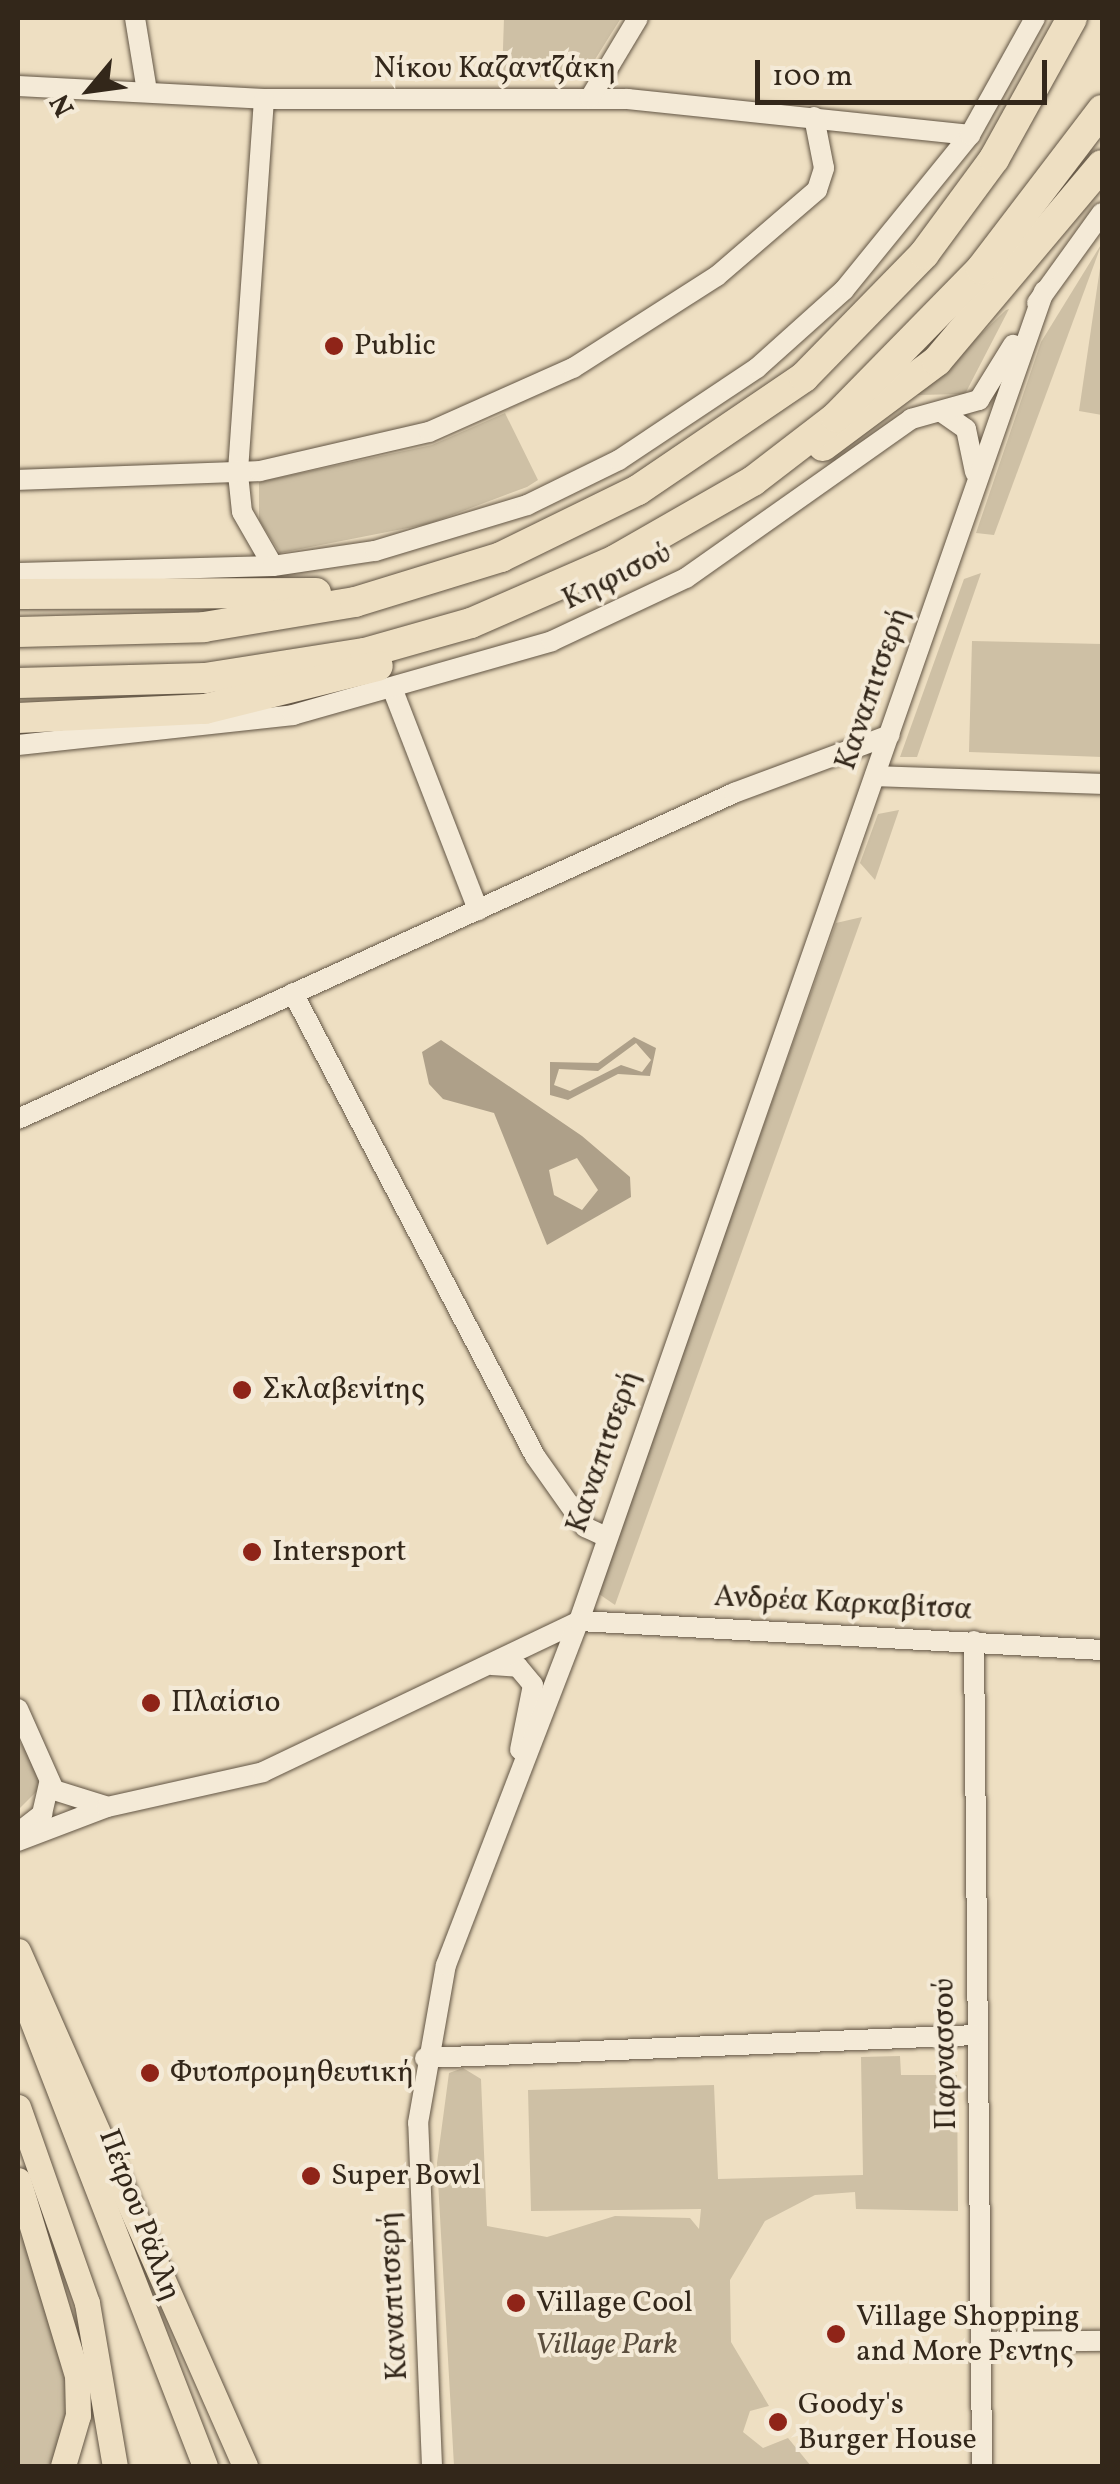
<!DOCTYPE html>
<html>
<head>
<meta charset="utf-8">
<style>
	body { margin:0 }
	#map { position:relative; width:1120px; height:2484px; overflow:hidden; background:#eedfc2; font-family:Vollkorn,serif }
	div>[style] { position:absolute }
	.green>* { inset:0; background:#cec0a5 }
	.water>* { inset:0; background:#aea089 }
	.roads { filter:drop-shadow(0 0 2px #625544) drop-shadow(0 0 2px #625544) }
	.minor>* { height:20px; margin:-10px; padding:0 10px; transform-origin:10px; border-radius:10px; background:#f4ead7 }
	.major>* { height:25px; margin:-12.5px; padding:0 12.5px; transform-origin:12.5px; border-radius:12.5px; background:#eedfc2 }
	.highway>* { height:30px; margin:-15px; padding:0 15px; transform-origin:15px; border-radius:15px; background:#eedfc2 }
	.dots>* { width:28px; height:28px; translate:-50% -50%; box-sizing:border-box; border:5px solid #f4ead7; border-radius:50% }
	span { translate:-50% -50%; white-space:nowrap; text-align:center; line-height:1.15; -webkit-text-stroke:8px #f4ead7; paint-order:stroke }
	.street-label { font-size:30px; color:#33271a }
	.poi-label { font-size:30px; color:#33271a }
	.left { translate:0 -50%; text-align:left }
	.park-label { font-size:30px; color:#5a4d3d; font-style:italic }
	.frame { position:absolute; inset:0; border:20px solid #33271a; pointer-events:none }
	.north { position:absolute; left:40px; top:40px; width:100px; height:100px; -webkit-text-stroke:8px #f4ead7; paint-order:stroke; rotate:241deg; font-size:28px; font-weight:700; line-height:40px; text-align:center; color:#33271a }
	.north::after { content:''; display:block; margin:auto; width:35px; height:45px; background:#33271a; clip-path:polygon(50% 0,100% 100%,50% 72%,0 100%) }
	.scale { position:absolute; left:755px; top:60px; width:292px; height:45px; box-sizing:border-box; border:5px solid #33271a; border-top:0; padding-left:12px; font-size:30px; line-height:35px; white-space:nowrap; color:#33271a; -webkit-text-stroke:8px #f4ead7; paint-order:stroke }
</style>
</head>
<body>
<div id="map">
	<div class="green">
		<div style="clip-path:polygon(504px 18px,621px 18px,584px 77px,502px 78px)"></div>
		<div style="clip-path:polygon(1102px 243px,994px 535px,976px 533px,1041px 342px)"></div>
		<div style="clip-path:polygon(1100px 268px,1102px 268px,1102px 415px,1079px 411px)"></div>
		<div style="clip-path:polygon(1009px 309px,965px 394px,917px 395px,1006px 310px)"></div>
		<div style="clip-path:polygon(505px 413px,538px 480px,527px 487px,428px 524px,280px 553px,259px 520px,259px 482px,432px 445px)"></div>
		<div style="clip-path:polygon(981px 573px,917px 757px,900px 757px,964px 579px)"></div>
		<div style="clip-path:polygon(972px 641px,1102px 644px,1102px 757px,969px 752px)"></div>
		<div style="clip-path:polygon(899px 810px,875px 880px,860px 863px,878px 814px)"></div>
		<div style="clip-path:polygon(862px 917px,615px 1605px,599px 1594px,601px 1580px,836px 923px)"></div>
		<div style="clip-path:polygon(18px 1738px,44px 1784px,19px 1809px,18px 1790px)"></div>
		<div style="clip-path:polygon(900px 2056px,901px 2075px,957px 2075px,958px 2211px,856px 2209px,855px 2192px,815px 2195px,765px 2221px,730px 2280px,731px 2342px,769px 2406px,750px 2411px,743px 2432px,763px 2448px,788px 2438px,811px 2466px,454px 2466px,437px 2163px,449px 2073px,463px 2068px,481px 2079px,487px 2226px,547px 2237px,615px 2216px,690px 2218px,699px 2229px,701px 2209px,531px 2211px,528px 2090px,714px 2085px,718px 2179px,863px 2175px,861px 2057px)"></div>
		<div style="clip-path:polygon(18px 2211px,66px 2384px,69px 2415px,53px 2466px,18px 2466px)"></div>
	</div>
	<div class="water">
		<div style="clip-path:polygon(evenodd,634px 1037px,656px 1048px,650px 1076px,618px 1074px,568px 1100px,550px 1095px,550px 1062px,598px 1063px,634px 1037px,636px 1043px,651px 1060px,642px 1072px,621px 1065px,570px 1091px,554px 1085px,559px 1069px,598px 1071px,636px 1043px)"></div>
		<div style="clip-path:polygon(evenodd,441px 1040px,582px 1136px,630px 1177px,631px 1197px,547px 1245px,494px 1113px,443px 1099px,429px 1084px,422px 1052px,441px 1040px,577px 1158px,598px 1190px,582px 1210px,554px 1195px,549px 1170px,577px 1158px)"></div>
	</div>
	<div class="roads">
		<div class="minor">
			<div style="left:135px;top:18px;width:74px;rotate:80.7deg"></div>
			<div style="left:18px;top:86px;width:246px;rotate:3deg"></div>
			<div style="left:264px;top:99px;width:364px"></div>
			<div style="left:628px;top:99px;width:344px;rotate:6deg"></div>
			<div style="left:590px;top:98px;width:93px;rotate:-59deg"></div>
			<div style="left:264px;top:99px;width:376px;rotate:94deg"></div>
			<div style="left:238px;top:474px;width:38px;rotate:84deg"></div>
			<div style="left:242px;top:512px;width:62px;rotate:60.1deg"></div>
			<div style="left:1037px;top:303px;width:111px;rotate:-54.2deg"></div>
			<div style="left:943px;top:413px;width:28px;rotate:35deg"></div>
			<div style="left:966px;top:429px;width:44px;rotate:78.2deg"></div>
			<div style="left:18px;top:480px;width:242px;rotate:-2.1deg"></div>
			<div style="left:260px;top:471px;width:173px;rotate:-13deg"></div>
			<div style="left:429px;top:432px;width:158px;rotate:-24deg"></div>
			<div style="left:573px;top:368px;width:171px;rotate:-32.6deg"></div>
			<div style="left:717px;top:276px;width:132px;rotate:-40.7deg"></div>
			<div style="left:817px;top:190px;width:23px;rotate:-72deg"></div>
			<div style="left:824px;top:168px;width:52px;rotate:-101.1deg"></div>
			<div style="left:18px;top:573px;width:255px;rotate:-1.6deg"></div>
			<div style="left:273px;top:566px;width:103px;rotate:-8.4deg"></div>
			<div style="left:375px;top:551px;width:159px;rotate:-16.8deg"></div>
			<div style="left:527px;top:505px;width:102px;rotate:-26.1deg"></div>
			<div style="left:619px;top:460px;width:166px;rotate:-33.7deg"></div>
			<div style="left:757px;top:368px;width:117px;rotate:-41.9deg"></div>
			<div style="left:844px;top:290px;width:200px;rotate:-50.9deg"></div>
			<div style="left:970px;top:135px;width:134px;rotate:-60.9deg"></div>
			<div style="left:394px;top:693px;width:233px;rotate:68.8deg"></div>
			<div style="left:18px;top:745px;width:277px;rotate:-6.2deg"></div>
			<div style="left:293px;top:715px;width:269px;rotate:-15.9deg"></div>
			<div style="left:552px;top:641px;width:148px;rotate:-25.2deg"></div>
			<div style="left:686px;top:578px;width:276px;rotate:-35.2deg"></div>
			<div style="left:911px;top:419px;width:71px;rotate:-15.6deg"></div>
			<div style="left:979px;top:400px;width:65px;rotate:-58.3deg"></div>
			<div style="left:875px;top:776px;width:227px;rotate:2deg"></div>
			<div style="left:293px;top:993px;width:522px;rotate:62.4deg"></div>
			<div style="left:535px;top:1456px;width:87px;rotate:54.8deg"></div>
			<div style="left:585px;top:1527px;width:23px;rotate:25deg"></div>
			<div style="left:18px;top:1119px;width:787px;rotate:-24.48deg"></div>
			<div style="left:734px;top:793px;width:166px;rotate:-20.4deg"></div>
			<div style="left:974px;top:1641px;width:825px;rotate:89.44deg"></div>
			<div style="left:492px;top:1665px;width:26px;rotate:4deg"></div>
			<div style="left:518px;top:1667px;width:23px;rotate:50deg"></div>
			<div style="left:533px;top:1685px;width:66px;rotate:101.3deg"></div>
			<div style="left:18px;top:1709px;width:89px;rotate:66deg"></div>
			<div style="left:54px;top:1790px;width:53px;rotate:17.4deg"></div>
			<div style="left:18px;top:1833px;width:31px;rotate:-38deg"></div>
			<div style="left:42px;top:1814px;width:31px;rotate:-77deg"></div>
			<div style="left:18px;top:1841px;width:95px;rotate:-20.9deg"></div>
			<div style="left:107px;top:1807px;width:160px;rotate:-12.6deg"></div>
			<div style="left:263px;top:1772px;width:350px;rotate:-25.5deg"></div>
			<div style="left:579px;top:1621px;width:524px;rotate:3.17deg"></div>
			<div style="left:425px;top:2058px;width:550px;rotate:-2.39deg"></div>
			<div style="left:981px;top:2342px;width:121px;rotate:-0.5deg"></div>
			<div style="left:432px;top:2466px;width:343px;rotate:-92.3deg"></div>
			<div style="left:418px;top:2123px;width:160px;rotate:-80deg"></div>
			<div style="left:446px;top:1965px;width:369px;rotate:-68.9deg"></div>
			<div style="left:579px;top:1621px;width:1409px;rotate:-70.73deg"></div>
		</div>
		<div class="major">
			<div style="left:18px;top:1951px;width:563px;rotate:66.21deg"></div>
			<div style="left:18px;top:1984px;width:517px;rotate:68.8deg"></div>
			<div style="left:18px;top:2107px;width:208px;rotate:70.6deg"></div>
			<div style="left:87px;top:2303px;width:165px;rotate:80.3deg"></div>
			<div style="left:18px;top:2180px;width:204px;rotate:73.2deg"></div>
			<div style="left:77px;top:2375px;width:40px;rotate:88.6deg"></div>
			<div style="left:78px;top:2415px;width:53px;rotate:106.4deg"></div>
		</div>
		<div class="highway">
			<div style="left:823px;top:446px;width:142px;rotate:-36.7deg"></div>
			<div style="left:937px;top:361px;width:256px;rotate:-49.9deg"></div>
			<div style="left:18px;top:594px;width:298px;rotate:-0.2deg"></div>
			<div style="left:18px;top:632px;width:186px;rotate:-1.5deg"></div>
			<div style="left:204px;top:627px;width:153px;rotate:-9.4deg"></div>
			<div style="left:355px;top:602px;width:153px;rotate:-17.1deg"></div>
			<div style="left:501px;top:557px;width:153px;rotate:-26.1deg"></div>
			<div style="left:638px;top:490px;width:201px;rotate:-34.2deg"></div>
			<div style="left:804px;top:377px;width:172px;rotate:-45.7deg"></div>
			<div style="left:924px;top:254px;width:118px;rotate:-53.6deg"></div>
			<div style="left:994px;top:159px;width:161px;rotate:-61deg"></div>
			<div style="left:18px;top:683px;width:187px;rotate:-1.5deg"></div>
			<div style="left:205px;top:678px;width:162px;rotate:-8.9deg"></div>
			<div style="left:365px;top:653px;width:110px;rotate:-15.8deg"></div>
			<div style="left:471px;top:623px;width:157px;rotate:-23.6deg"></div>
			<div style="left:615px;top:560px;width:159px;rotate:-29.8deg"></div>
			<div style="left:753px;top:481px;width:105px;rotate:-37.6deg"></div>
			<div style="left:836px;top:417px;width:207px;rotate:-45.6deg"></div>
			<div style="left:981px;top:269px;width:200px;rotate:-52.7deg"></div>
			<div style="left:18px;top:718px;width:187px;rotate:-2.8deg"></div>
			<div style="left:205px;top:709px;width:178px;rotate:-14deg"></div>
		</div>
	</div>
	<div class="dots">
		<div style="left:334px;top:346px;background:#8f2418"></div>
		<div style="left:242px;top:1390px;background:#8f2418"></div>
		<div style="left:252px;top:1552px;background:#8f2418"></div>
		<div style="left:151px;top:1703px;background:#8f2418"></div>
		<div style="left:150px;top:2073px;background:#8f2418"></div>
		<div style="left:311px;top:2176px;background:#8f2418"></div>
		<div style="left:516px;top:2303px;background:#8f2418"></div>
		<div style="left:836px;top:2334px;background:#8f2418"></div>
		<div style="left:778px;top:2422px;background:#8f2418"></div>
	</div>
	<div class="street-label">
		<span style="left:495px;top:69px">Νίκου Καζαντζάκη</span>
		<span style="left:617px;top:577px;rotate:-26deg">Κηφισού</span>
		<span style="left:873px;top:689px;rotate:-71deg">Καναπιτσερή</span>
		<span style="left:604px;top:1452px;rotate:-71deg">Καναπιτσερή</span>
		<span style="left:843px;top:1604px;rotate:3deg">Ανδρέα Καρκαβίτσα</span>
		<span style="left:946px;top:2054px;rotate:-91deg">Παρνασσού</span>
		<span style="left:139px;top:2215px;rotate:69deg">Πέτρου Ράλλη</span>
		<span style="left:394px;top:2296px;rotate:-93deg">Καναπιτσερή</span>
	</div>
	<div class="poi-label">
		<span class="left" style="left:354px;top:346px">Public</span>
		<span class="left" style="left:262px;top:1390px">Σκλαβενίτης</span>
		<span class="left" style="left:272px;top:1552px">Intersport</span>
		<span class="left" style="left:171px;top:1703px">Πλαίσιο</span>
		<span class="left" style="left:170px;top:2073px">Φυτοπρομηθευτική</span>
		<span class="left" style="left:331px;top:2176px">Super Bowl</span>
		<span class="left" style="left:536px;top:2303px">Village Cool</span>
		<span class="left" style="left:856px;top:2334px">Village Shopping<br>and More Ρεντης</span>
		<span class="left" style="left:798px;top:2422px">Goody's<br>Burger House</span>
	</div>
	<div class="park-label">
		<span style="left:606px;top:2345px">Village Park</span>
	</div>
	<div class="frame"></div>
	<div class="north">N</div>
	<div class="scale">100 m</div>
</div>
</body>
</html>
